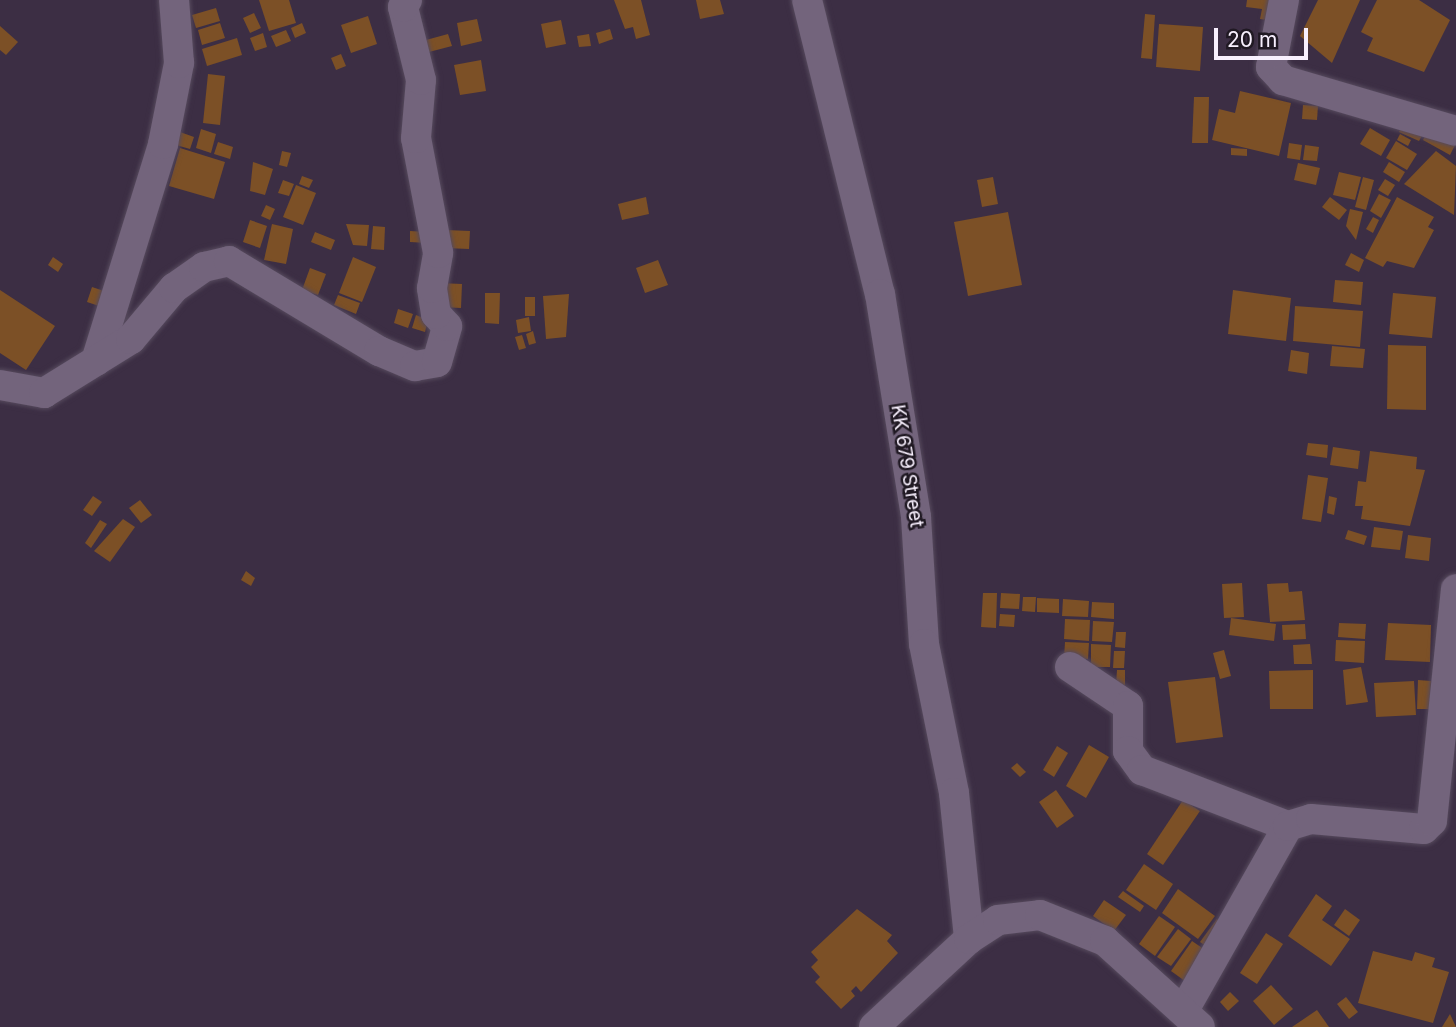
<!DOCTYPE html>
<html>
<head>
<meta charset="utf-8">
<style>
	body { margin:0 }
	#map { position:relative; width:1456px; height:1027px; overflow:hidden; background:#3c2e44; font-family:Inter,sans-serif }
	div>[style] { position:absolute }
	.building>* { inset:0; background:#7c5026 }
	.roads { filter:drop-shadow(0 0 2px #564a5d) drop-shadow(0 0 2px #564a5d) }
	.street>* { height:30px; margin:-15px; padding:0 15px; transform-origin:15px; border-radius:15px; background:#73647c }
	span { translate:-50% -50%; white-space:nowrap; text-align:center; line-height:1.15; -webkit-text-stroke:5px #201923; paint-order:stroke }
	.street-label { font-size:19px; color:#f8f0fe }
	.scale { position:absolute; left:1214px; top:28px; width:94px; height:32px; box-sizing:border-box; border:4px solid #f8f0fe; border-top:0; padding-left:9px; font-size:21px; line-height:24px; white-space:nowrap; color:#f8f0fe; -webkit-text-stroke:5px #201923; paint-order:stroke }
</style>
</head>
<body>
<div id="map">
	<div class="building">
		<div style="clip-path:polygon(259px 0,289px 0,296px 23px,269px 31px)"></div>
		<div style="clip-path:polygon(614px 0,641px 0,650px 35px,636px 39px,633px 27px,625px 29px)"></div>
		<div style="clip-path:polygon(696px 0,720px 0,724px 14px,700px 19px)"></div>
		<div style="clip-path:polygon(1247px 0,1276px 0,1274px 21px,1260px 19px,1262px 9px,1246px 7px)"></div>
		<div style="clip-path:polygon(1318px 0,1360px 0,1332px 63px,1300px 36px)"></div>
		<div style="clip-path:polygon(1377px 0,1419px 0,1450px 20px,1424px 72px,1367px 51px,1373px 38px,1361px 32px)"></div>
		<div style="clip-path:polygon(216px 8px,220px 21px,196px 28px,192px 15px)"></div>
		<div style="clip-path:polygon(254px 13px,261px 28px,250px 33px,243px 18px)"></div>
		<div style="clip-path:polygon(1145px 14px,1155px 15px,1152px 59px,1141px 58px)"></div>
		<div style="clip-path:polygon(368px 16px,377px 44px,351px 53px,341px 25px)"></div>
		<div style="clip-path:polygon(477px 19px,482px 41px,461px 46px,457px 23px)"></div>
		<div style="clip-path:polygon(561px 20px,566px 44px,546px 48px,541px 24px)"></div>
		<div style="clip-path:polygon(220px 23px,225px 38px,202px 45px,198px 30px)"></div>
		<div style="clip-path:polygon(302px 23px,306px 33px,295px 38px,291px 28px)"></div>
		<div style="clip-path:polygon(1159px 24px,1203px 27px,1200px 71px,1156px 67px)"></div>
		<div style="clip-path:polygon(0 26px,18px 42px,6px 55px,0 50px)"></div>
		<div style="clip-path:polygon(610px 29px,613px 39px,599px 44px,596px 33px)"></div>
		<div style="clip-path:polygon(286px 30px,291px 41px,276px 47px,271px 36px)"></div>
		<div style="clip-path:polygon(263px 33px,267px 47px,255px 51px,250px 38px)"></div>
		<div style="clip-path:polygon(448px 34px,452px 46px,429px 52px,426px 40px)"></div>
		<div style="clip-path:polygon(589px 34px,591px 46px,579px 47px,577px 36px)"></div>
		<div style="clip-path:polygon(237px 38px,242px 55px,207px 66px,202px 49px)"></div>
		<div style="clip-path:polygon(341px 54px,346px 66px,336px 70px,331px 58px)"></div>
		<div style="clip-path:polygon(481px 60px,486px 91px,460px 95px,454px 65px)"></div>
		<div style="clip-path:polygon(208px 74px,225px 76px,220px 125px,203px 123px)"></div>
		<div style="clip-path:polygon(1240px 91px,1291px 103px,1279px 156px,1212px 140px,1219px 109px,1235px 113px)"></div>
		<div style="clip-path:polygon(1194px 97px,1209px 97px,1208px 143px,1192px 143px)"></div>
		<div style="clip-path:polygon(1303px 105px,1318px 106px,1317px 120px,1302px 119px)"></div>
		<div style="clip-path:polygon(1405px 120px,1425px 130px,1419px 141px,1399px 132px)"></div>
		<div style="clip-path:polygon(1430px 127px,1456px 143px,1450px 155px,1423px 140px)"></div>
		<div style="clip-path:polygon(1370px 128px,1390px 140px,1381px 156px,1360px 144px)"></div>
		<div style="clip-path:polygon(201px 129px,216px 134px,211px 153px,196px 148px)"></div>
		<div style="clip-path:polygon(180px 132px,194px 137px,190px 149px,176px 145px)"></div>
		<div style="clip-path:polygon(1400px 134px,1411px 140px,1408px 146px,1397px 140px)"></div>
		<div style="clip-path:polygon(1396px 141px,1417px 154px,1407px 170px,1386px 158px)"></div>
		<div style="clip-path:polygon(218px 142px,233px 147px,230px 159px,214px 154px)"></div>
		<div style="clip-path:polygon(1289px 143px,1302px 145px,1300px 160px,1287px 158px)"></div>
		<div style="clip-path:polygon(1305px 145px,1319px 147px,1317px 161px,1303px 160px)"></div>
		<div style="clip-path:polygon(180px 148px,225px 162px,214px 199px,169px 186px)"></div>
		<div style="clip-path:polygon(1231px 148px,1247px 149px,1247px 156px,1231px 155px)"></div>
		<div style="clip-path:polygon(282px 151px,291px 153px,287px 167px,279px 165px)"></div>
		<div style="clip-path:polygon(1436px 151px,1456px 166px,1454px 215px,1404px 184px)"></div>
		<div style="clip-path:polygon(253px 162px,273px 169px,265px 195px,250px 191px)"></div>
		<div style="clip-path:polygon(1389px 162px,1405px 172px,1399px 182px,1383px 172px)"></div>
		<div style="clip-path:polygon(1298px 163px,1320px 168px,1316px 185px,1294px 180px)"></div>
		<div style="clip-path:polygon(1339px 172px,1361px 177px,1355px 200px,1333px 195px)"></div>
		<div style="clip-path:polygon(302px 176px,313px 180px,309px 188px,299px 184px)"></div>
		<div style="clip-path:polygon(993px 177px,998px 204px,982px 207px,977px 180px)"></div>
		<div style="clip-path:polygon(1363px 177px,1374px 180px,1366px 210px,1355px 207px)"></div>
		<div style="clip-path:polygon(1385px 179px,1395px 185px,1388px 196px,1378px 190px)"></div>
		<div style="clip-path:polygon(283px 180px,294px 184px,289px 196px,278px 193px)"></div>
		<div style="clip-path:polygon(296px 185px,316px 193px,303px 225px,283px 217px)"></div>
		<div style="clip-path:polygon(1379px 194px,1391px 200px,1381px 218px,1370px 211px)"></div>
		<div style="clip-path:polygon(646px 197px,649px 214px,622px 220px,618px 204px)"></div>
		<div style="clip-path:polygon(1330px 197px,1347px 210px,1339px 220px,1322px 207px)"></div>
		<div style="clip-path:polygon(1397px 197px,1434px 217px,1428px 227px,1434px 230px,1414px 268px,1387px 261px,1383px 267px,1365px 258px)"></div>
		<div style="clip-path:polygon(266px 205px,275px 209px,270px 220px,261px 216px)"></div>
		<div style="clip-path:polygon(1350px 209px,1363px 212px,1356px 240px,1346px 226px)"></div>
		<div style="clip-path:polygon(1008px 212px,1022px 285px,968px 296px,954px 222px)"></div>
		<div style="clip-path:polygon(1373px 217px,1379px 220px,1373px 233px,1366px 229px)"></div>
		<div style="clip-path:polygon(250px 220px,267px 226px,260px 248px,243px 242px)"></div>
		<div style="clip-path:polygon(272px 224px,293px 229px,286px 264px,264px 260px)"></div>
		<div style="clip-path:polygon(346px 224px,369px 225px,367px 246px,353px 245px)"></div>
		<div style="clip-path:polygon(373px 226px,385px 227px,384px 250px,371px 249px)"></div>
		<div style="clip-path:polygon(446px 230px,470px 231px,469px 249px,445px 248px)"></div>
		<div style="clip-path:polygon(410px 231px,427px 232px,427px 243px,410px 242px)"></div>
		<div style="clip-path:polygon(315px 232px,335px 240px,331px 250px,311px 242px)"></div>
		<div style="clip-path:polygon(1351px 253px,1364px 260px,1359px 272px,1345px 265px)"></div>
		<div style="clip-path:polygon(53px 257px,63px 264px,58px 272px,48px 265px)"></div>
		<div style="clip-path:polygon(353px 257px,376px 267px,362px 302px,339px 293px)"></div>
		<div style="clip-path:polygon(658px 260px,668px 285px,645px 293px,636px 268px)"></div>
		<div style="clip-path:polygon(310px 268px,326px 274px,318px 295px,302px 290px)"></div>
		<div style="clip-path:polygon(1335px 280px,1363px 282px,1361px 305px,1333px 302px)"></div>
		<div style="clip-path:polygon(440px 283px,462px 284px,461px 308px,439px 307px)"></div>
		<div style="clip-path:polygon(92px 287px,110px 293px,105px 308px,87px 302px)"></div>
		<div style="clip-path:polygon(0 290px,55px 326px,26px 370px,0 353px)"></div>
		<div style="clip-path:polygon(1233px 290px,1291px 298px,1286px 341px,1228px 334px)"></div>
		<div style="clip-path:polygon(485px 293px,500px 293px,499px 324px,485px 323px)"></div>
		<div style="clip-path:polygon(1393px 293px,1436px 297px,1432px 338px,1389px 334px)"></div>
		<div style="clip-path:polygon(569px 294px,566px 337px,546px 339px,543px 296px)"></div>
		<div style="clip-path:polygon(338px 295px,360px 303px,356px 314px,334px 305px)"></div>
		<div style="clip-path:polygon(525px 297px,535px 297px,535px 316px,525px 316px)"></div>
		<div style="clip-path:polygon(1295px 306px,1363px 311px,1360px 347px,1293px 341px)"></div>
		<div style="clip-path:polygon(398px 309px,413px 314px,408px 328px,394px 323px)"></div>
		<div style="clip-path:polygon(416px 315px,428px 320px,425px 332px,412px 328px)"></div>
		<div style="clip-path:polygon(529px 317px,531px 331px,518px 333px,516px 320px)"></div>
		<div style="clip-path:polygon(533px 331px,536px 343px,529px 345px,526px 334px)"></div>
		<div style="clip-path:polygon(522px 335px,526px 348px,519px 350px,515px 337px)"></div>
		<div style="clip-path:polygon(1388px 345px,1426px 346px,1426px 410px,1387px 409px)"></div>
		<div style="clip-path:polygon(1332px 346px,1365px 349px,1363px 368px,1330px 366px)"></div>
		<div style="clip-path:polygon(1291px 350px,1309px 353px,1307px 374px,1288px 371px)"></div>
		<div style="clip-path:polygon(1308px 443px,1328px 445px,1327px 458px,1306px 455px)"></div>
		<div style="clip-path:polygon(1333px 447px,1360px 451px,1358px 469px,1330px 465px)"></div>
		<div style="clip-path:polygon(1370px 451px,1417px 457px,1416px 469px,1425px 470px,1410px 526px,1361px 519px,1363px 506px,1355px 506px,1358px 481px,1366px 482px)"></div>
		<div style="clip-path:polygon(1308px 475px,1328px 478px,1321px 522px,1302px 519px)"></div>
		<div style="clip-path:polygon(93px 496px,102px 502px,92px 516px,83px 510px)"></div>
		<div style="clip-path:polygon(1329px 496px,1337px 498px,1334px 515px,1327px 513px)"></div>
		<div style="clip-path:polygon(140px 500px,152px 515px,141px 523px,129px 508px)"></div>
		<div style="clip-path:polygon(123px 519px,135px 527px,110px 562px,94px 551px)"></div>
		<div style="clip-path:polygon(100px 520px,107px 524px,91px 548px,85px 543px)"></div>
		<div style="clip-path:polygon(1374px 527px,1403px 531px,1400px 550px,1371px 547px)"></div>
		<div style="clip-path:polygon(1348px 530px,1367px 536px,1364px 545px,1345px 539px)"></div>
		<div style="clip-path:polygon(1408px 535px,1431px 538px,1429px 561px,1405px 558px)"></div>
		<div style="clip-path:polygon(246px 571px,255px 578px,251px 586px,241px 580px)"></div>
		<div style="clip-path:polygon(1242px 583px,1244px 617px,1224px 618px,1222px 584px)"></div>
		<div style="clip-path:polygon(1288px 583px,1289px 592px,1302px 591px,1305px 620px,1270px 622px,1267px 584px)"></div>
		<div style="clip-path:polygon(983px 593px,997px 593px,996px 628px,981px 627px)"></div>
		<div style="clip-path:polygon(1001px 593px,1020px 594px,1019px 609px,1000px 608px)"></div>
		<div style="clip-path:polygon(1023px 597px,1036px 597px,1035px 612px,1022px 611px)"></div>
		<div style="clip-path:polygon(1037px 598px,1059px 599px,1059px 613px,1037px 612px)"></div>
		<div style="clip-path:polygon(1063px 599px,1089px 601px,1088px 617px,1062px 616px)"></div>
		<div style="clip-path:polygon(1092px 602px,1114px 603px,1114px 619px,1091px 617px)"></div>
		<div style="clip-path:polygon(1000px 614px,1015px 615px,1014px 627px,999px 626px)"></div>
		<div style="clip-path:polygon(1231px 618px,1276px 624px,1274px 641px,1229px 635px)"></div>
		<div style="clip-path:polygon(1065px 619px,1090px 620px,1089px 641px,1064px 639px)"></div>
		<div style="clip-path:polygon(1093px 621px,1114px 622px,1112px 642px,1092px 641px)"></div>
		<div style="clip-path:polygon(1339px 623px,1366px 624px,1365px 639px,1338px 637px)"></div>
		<div style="clip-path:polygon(1388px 623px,1431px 625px,1430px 662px,1385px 660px)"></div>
		<div style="clip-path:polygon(1305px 624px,1306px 639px,1283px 640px,1282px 625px)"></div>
		<div style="clip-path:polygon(1116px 632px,1126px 632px,1125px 648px,1115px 647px)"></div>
		<div style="clip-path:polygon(1336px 640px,1365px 641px,1364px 663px,1335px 661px)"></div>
		<div style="clip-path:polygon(1065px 642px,1089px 643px,1088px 659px,1064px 658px)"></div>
		<div style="clip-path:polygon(1091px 644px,1111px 645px,1110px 667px,1091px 667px)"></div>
		<div style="clip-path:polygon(1310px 644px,1312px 664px,1294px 664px,1293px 645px)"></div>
		<div style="clip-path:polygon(1224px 650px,1231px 676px,1220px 679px,1213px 653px)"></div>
		<div style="clip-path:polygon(1114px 651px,1125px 651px,1124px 668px,1113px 668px)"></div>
		<div style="clip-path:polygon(1361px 667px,1368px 702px,1346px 705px,1343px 670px)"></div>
		<div style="clip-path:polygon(1117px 670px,1125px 670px,1125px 685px,1116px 684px)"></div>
		<div style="clip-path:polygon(1313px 670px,1313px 709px,1270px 709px,1269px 671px)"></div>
		<div style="clip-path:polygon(1215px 677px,1223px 737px,1176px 743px,1168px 682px)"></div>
		<div style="clip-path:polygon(1418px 680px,1431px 681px,1429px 709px,1417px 709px)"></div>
		<div style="clip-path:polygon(1414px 681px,1416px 715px,1376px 717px,1374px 683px)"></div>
		<div style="clip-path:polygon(1089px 745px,1109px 757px,1086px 798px,1066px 786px)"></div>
		<div style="clip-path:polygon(1057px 746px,1068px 753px,1054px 777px,1043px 770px)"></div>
		<div style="clip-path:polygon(1017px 763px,1026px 772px,1020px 777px,1011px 768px)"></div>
		<div style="clip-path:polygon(1056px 790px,1074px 816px,1057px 828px,1039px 802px)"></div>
		<div style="clip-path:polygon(1183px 800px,1200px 811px,1163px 865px,1147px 854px)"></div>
		<div style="clip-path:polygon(1144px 864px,1173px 884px,1156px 910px,1126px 890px)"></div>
		<div style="clip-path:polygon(1178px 889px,1215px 916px,1198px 939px,1162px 913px)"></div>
		<div style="clip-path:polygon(1123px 891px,1144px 906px,1140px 912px,1118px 897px)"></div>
		<div style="clip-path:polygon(1316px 894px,1332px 906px,1322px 920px,1350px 939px,1331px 966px,1288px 936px)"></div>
		<div style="clip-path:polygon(1104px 900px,1126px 915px,1114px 931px,1093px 916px)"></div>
		<div style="clip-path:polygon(857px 909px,892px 935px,887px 941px,898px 953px,861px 992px,856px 986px,851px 991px,855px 996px,841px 1009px,815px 982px,820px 977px,811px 967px,818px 960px,811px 952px)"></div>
		<div style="clip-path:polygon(1345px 909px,1360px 920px,1349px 936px,1334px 925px)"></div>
		<div style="clip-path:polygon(1159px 916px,1175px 927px,1155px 956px,1139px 944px)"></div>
		<div style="clip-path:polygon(1217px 919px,1227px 926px,1210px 949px,1200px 942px)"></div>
		<div style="clip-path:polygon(1178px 929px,1191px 939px,1171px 966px,1157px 957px)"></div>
		<div style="clip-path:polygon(1266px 933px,1283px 944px,1257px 984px,1240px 973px)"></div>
		<div style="clip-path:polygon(1192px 941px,1211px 954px,1189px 984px,1171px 971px)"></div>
		<div style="clip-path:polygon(1373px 951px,1412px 961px,1415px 952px,1435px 958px,1432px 967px,1449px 972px,1433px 1023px,1358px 1003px)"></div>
		<div style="clip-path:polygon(1271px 985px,1293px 1009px,1274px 1025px,1253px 1001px)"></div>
		<div style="clip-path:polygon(1230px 992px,1239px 1001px,1228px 1011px,1220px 1002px)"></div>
		<div style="clip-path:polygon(1346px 997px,1358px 1012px,1349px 1019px,1337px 1004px)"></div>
		<div style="clip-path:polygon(1317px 1010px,1329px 1027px,1292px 1027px)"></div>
		<div style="clip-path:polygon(1450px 1014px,1456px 1027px,1442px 1027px)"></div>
	</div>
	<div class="roads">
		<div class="street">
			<div style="left:807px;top:0;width:303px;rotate:76.1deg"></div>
			<div style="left:880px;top:294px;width:226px;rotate:80.8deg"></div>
			<div style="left:916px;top:517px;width:127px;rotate:86.4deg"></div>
			<div style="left:924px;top:644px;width:152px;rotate:78.6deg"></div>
			<div style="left:954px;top:793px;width:147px;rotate:84.1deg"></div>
			<div style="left:1284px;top:0;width:68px;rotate:101deg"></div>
			<div style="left:1271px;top:67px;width:18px;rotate:47deg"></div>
			<div style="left:1283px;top:80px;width:180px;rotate:16.4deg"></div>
			<div style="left:96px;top:361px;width:227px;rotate:-72.8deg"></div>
			<div style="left:163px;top:144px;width:83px;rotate:-78.8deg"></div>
			<div style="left:179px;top:63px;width:63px;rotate:-94.5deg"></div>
			<div style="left:0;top:385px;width:45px;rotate:10.3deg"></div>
			<div style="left:44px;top:393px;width:102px;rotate:-31.8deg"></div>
			<div style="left:131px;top:339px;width:67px;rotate:-49.9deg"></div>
			<div style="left:174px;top:288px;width:37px;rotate:-35deg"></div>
			<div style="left:204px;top:267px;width:26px;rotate:-13deg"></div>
			<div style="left:229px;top:261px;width:175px;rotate:31deg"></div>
			<div style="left:379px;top:351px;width:39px;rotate:23deg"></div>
			<div style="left:415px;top:366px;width:22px;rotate:-10deg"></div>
			<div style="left:437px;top:362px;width:37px;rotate:-74deg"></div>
			<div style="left:447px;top:326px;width:16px;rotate:-133deg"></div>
			<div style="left:436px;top:314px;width:26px;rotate:-99deg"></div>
			<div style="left:432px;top:288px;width:36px;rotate:-80deg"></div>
			<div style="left:438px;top:253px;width:117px;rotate:-100.8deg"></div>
			<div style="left:416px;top:138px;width:58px;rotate:-85.1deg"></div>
			<div style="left:421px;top:80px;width:75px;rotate:-103.9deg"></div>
			<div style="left:403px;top:7px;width:8px;rotate:-60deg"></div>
			<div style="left:1070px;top:667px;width:70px;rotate:33.9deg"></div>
			<div style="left:1128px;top:706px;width:45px;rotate:90deg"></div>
			<div style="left:1128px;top:751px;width:24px;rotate:54deg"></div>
			<div style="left:1142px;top:770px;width:156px;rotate:21deg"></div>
			<div style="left:1184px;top:1010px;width:211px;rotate:-60.5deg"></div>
			<div style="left:1288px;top:826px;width:24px;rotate:-17deg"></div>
			<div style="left:1311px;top:819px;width:113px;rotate:5.1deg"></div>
			<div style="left:1424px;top:829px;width:11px;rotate:-45deg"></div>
			<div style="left:1432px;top:821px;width:233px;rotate:-84.1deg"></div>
			<div style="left:874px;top:1027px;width:129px;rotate:-42.8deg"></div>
			<div style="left:969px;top:939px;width:35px;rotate:-33deg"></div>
			<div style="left:998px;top:920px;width:42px;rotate:-6.8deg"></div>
			<div style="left:1040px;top:915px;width:70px;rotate:21.8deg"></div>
			<div style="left:1105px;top:941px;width:128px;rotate:42.2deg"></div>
		</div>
	</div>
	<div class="street-label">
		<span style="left:907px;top:466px;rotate:81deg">KK 679 Street</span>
	</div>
	<div class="scale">20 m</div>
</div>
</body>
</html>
